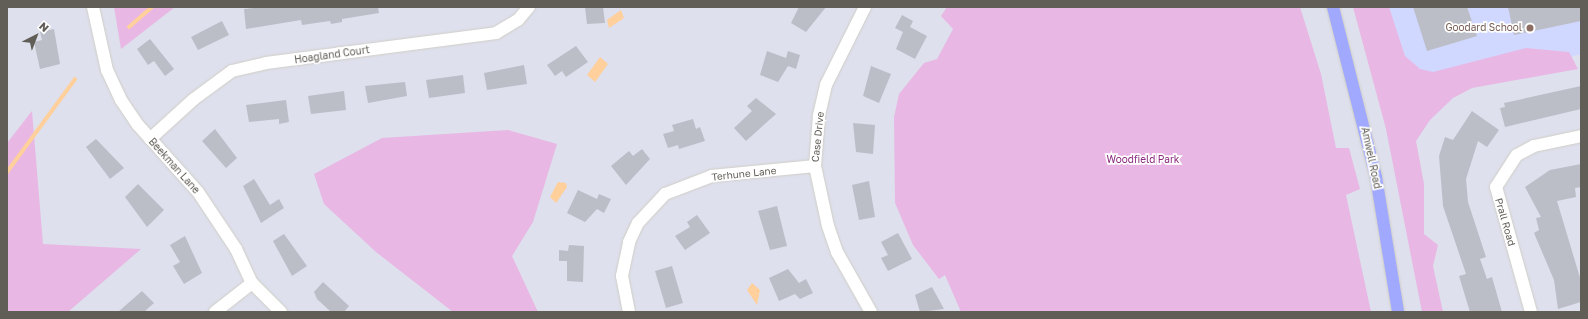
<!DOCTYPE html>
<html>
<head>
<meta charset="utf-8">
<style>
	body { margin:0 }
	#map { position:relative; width:1588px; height:319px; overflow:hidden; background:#dee0ed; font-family:"Golos Text",sans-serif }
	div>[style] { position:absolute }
	.commercial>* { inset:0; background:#d1d8ff }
	.green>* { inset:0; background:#e8b7e4 }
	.water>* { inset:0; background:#ffcf9c }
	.stream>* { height:4px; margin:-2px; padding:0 2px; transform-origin:2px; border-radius:2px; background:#ffcf9c }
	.building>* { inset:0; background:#bbbec7 }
	.roads { filter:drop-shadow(0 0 1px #d0cec7) drop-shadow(0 0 1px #d0cec7) }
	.minor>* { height:12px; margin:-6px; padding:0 6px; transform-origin:6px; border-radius:6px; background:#fff }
	.major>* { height:12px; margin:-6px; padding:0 6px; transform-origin:6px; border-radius:6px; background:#a1a9ff }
	.dots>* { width:11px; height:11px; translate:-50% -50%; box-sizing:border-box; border:2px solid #fff; border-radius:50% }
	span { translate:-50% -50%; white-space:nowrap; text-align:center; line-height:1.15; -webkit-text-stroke:3.5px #fff; paint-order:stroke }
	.education-label { font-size:10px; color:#785e54 }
	.right { translate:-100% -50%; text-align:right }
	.street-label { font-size:10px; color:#615e57 }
	.park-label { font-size:10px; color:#8b2c7f }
	.frame { position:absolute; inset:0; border:8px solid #615e57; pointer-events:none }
	.north { position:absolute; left:16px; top:16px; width:40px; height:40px; -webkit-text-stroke:3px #fff; paint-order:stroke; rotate:42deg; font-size:11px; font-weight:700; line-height:16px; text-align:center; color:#615e57 }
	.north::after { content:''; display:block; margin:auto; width:14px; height:18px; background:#615e57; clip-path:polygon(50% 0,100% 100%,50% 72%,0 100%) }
</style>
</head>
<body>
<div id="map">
	<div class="commercial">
		<div style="clip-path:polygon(1353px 7px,1581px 7px,1581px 54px,1386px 107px)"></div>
	</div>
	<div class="green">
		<div style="clip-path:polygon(114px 7px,175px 7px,121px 49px)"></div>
		<div style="clip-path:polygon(947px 7px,1300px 7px,1321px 74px,1336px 148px,1349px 148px,1360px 189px,1346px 195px,1371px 312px,961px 312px,945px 275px,939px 279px,913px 245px,895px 203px,894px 117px,899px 94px,924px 63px,937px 59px,953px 29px,941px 16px)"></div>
		<div style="clip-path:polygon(1353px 7px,1389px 7px,1405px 56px,1420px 69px,1433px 72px,1526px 48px,1569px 52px,1578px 69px,1472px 88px,1453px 98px,1430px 120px,1416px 141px,1424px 184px,1424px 234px,1438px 245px,1433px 266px,1443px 312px,1422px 312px,1386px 129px)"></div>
		<div style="clip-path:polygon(32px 111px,43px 244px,141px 249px,68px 312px,7px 312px,7px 143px)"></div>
		<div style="clip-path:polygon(508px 130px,557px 144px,533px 222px,512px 256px,538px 312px,453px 312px,376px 252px,324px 204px,314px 174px,382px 138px)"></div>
	</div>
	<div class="water">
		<div style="clip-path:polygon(621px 10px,624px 18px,609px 28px,607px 20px)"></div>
		<div style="clip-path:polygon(600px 57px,608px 64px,595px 82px,587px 75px)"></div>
		<div style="clip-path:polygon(558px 182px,566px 183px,567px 187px,556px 203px,550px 197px)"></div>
		<div style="clip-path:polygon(752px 283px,760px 290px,757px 305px,747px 290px)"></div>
	</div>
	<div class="stream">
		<div style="left:129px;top:27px;width:30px;rotate:-41deg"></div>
		<div style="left:7px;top:172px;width:115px;rotate:-53.8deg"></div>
	</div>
	<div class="building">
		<div style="clip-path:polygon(262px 7px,378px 7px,379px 13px,342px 19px,342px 22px,331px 24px,330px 21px,302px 25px,301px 20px,246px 29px,244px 9px)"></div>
		<div style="clip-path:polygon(585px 7px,603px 7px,605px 23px,587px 24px)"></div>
		<div style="clip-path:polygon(799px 7px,826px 7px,806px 32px,791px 23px)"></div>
		<div style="clip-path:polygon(1413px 7px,1467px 7px,1477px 36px,1427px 51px)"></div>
		<div style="clip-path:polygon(1508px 7px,1581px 7px,1581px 21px,1514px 35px)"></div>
		<div style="clip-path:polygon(902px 15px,913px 21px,910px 27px,927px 36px,915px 59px,896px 49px,903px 32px,895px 28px)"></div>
		<div style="clip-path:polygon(222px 21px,229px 35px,198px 50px,191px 37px)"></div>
		<div style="clip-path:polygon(54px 29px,60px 64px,40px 69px,34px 42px,42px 40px,40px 32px)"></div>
		<div style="clip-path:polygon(150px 39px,174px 69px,165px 76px,154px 61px,148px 65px,137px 49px)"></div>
		<div style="clip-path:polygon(576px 46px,588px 62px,566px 77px,562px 71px,555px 76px,547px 65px)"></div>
		<div style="clip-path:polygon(767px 51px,786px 58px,788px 51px,800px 55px,796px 69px,788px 66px,778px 82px,760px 75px)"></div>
		<div style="clip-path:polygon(524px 65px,527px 84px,487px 90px,484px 73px)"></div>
		<div style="clip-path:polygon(871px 66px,891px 74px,879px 103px,863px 96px)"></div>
		<div style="clip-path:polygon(463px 75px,465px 93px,429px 98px,426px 80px)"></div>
		<div style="clip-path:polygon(405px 82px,407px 96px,368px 103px,365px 86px)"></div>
		<div style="clip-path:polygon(1581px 86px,1581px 109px,1505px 127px,1500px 108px,1505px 107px,1504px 103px)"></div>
		<div style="clip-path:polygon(344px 91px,346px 110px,311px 114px,308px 96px)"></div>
		<div style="clip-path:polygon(756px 98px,776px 114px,746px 141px,734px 128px,752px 111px,747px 106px)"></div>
		<div style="clip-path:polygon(286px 100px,289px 122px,279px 124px,279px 119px,249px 122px,246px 105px)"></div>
		<div style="clip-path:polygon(1472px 111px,1499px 130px,1487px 147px,1478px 141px,1466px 179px,1468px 202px,1486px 257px,1480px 259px,1487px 279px,1492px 277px,1502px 312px,1470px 312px,1459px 276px,1466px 274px,1443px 206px,1439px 156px,1445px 137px,1453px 140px)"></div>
		<div style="clip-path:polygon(693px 119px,696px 129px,700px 127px,705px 141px,679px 149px,678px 145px,668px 148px,663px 134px,674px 131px,672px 125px)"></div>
		<div style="clip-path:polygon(853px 123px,875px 125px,873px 154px,856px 152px)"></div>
		<div style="clip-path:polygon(215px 129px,237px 158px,226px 168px,202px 141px)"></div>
		<div style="clip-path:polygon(96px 139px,124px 168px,110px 179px,86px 147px)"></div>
		<div style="clip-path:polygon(642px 149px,650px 159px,626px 185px,611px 166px,629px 151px,633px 156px)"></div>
		<div style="clip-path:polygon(1581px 164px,1581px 187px,1575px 188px,1576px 197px,1557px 201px,1581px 281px,1581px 302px,1558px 309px,1554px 280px,1534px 233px,1539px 230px,1536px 218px,1541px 217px,1525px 187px,1550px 170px)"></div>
		<div style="clip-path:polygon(254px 179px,270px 205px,279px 199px,284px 208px,261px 223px,243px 186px)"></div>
		<div style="clip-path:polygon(869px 181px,875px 217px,859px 220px,852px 185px)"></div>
		<div style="clip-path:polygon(138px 184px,164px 210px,147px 227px,125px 197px)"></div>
		<div style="clip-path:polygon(578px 190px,597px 199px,599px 194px,611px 199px,604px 213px,597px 209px,585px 222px,567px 213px)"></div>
		<div style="clip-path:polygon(777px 206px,787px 246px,770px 250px,758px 211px)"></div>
		<div style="clip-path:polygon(697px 215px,710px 233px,685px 250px,675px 236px,690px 227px,687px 222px)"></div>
		<div style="clip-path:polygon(898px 233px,912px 259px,888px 271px,881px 258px,888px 255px,881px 242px)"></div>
		<div style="clip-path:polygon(284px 234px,307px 266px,292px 276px,273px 241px)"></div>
		<div style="clip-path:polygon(185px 236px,202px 273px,184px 284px,173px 266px,180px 262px,170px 245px)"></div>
		<div style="clip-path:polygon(569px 245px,584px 246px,583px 282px,567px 281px,567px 261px,559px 261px,559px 250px,568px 251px)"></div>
		<div style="clip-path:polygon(672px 266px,683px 303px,666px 308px,655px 271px)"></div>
		<div style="clip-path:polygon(788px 269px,799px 283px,806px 279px,813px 293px,800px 299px,795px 294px,779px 301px,769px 278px)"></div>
		<div style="clip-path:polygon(323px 282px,349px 306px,344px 312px,331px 312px,317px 299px,314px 292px)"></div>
		<div style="clip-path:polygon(932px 287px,944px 309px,920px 312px,915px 295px)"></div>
		<div style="clip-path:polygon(142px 291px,154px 303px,144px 312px,118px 312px)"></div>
	</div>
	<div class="roads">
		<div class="minor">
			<div style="left:93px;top:7px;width:65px;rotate:77.5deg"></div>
			<div style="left:107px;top:70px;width:33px;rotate:65deg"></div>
			<div style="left:121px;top:100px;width:30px;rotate:56deg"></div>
			<div style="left:138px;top:125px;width:90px;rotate:48.2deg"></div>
			<div style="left:198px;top:192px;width:69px;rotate:56.3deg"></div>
			<div style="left:236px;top:249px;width:38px;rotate:65deg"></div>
			<div style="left:252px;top:283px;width:41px;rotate:45deg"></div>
			<div style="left:865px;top:7px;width:87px;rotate:116.6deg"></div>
			<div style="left:826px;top:85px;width:32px;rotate:103deg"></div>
			<div style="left:819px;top:116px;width:50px;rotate:94.6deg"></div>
			<div style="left:815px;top:166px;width:61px;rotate:77.8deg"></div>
			<div style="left:828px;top:226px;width:28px;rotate:71deg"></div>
			<div style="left:837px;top:252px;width:69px;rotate:60.5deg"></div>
			<div style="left:150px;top:139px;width:59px;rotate:-42.3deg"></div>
			<div style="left:194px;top:99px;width:47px;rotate:-36.4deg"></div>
			<div style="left:232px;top:71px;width:35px;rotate:-13deg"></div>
			<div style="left:266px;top:63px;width:232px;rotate:-7.4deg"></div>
			<div style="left:496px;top:33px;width:26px;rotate:-31deg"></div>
			<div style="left:518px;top:20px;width:17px;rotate:-50deg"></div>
			<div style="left:215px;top:312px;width:47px;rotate:-38.1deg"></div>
			<div style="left:629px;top:312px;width:37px;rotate:-101deg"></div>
			<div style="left:622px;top:276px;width:35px;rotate:-78deg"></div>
			<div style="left:629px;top:242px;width:21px;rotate:-65deg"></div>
			<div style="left:638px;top:223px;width:40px;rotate:-47deg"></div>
			<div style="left:665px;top:194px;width:50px;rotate:-21deg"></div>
			<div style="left:712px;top:176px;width:103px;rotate:-5.5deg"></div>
			<div style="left:1531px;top:312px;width:130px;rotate:-105.6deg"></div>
			<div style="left:1496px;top:187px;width:38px;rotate:-57deg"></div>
			<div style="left:1517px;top:155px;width:19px;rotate:-28deg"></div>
			<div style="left:1534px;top:146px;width:48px;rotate:-12deg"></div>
		</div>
		<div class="major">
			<div style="left:1333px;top:7px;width:175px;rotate:75.8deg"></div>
			<div style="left:1376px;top:177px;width:137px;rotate:80.7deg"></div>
		</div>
	</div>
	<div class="dots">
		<div style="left:1530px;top:28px;background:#8d6e63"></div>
	</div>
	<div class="education-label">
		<span class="right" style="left:1522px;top:28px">Goodard School</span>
	</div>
	<div class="street-label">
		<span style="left:332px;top:55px;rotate:-8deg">Hoagland Court</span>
		<span style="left:818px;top:137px;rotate:-84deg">Case Drive</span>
		<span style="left:1371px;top:158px;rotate:78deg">Amwell Road</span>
		<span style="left:174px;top:166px;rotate:48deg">Beekman Lane</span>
		<span style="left:744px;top:174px;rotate:-6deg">Terhune Lane</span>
		<span style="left:1505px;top:222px;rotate:74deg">Prall Road</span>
	</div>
	<div class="park-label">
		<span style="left:1143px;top:160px">Woodfield Park</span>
	</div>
	<div class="frame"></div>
	<div class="north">N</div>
</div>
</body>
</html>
